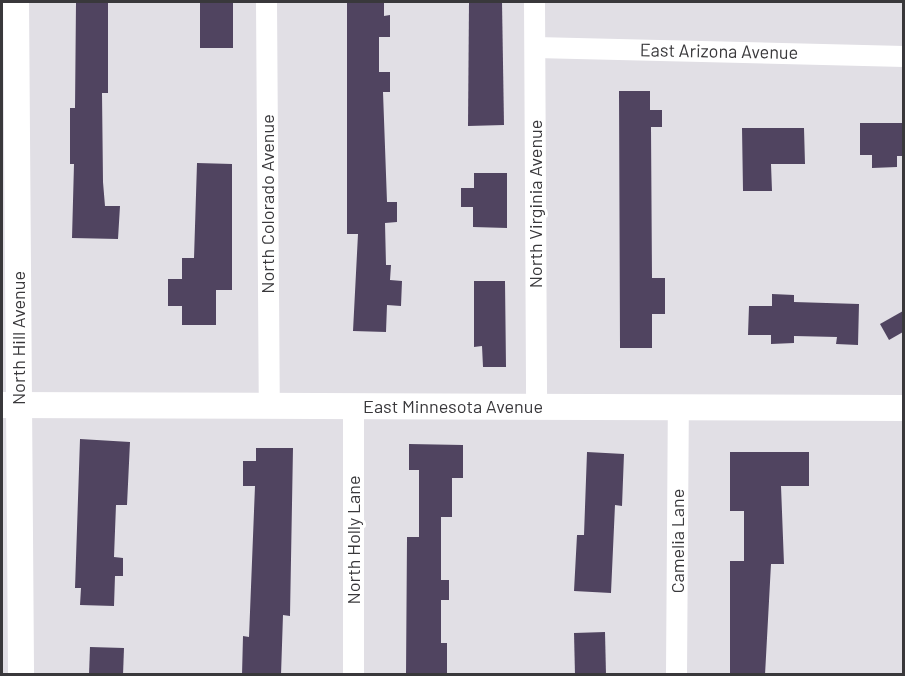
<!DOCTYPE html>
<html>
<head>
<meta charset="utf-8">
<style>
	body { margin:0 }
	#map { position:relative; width:905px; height:676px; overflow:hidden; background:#e1dfe5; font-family:Barlow,sans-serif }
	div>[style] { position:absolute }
	.building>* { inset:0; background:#504460 }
	.minor>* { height:21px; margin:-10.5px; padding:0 10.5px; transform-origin:10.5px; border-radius:10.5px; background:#fff }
	.tertiary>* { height:26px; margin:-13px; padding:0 13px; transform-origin:13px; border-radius:13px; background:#fff }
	span { translate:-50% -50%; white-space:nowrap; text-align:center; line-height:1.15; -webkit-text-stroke:6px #fff; paint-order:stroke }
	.street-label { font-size:18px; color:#39383b }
	.frame { position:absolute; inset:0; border:3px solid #39383b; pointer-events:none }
</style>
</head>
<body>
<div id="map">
	<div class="building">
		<div style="clip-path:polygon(76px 2px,108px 2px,108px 93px,102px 93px,103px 182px,105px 206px,120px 206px,118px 239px,72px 238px,74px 164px,70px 164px,70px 108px,75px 108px)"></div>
		<div style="clip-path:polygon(200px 2px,233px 2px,233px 48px,200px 48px)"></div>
		<div style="clip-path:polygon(347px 2px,384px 2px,384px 16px,390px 15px,390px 37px,379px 37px,379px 72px,390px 72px,390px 92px,383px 92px,387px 202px,397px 202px,397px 222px,385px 223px,386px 265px,391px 265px,390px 280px,402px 281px,401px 306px,387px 305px,386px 332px,353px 331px,358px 234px,347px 234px)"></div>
		<div style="clip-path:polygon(469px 2px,502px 2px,504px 125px,468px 126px)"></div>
		<div style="clip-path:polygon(619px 91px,650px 91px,650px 110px,662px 110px,662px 127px,651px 127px,652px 278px,665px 278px,665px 314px,652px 314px,652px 348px,620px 348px)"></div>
		<div style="clip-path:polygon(860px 123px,903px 123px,903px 156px,897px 156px,897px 167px,872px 168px,872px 155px,860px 155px)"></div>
		<div style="clip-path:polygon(742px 128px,804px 128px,805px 164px,771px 164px,772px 191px,743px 191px)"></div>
		<div style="clip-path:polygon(197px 163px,232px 164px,232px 290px,216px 290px,216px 325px,182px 325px,182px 306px,168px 306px,168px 279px,182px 279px,182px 258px,194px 258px)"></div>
		<div style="clip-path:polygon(474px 173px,507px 173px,507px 228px,473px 227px,473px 207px,461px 207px,461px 188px,474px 188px)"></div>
		<div style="clip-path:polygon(474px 281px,505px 281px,506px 367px,483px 367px,482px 346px,474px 347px)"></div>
		<div style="clip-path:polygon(772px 294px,794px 295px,794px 302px,859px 304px,858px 345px,836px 344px,837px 337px,794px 336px,794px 343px,771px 344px,771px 335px,748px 335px,749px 306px,772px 306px)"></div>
		<div style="clip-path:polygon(903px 311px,903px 332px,889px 340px,880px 324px)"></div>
		<div style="clip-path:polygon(80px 439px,130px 442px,127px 505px,116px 505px,114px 557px,123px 558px,123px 576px,115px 576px,114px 606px,80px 605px,81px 588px,75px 588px)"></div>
		<div style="clip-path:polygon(409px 444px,463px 445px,463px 478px,452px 478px,452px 517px,441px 517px,441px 580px,449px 580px,449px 600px,441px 600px,441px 643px,447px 643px,447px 675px,406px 675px,407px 537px,419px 537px,419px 470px,409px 470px)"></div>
		<div style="clip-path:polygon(256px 448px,293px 448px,290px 616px,283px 615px,281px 675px,242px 675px,243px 636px,249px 637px,255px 486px,243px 486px,243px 461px,256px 461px)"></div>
		<div style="clip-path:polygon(587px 452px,624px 454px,622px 506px,615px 505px,611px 593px,574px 591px,577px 535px,584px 535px)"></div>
		<div style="clip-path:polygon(730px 452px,809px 452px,809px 486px,781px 486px,784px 564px,771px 564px,765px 675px,730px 675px,730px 561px,744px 561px,744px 511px,730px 511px)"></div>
		<div style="clip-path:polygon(605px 632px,606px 675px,575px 675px,574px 633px)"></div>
		<div style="clip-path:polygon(90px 647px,124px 648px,123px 675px,89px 675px)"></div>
	</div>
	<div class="minor">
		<div style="left:266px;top:2px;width:404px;rotate:89.6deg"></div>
		<div style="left:534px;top:2px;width:405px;rotate:89.7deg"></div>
		<div style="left:535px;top:47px;width:369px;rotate:1.4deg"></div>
		<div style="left:353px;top:406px;width:268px;rotate:90deg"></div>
		<div style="left:676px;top:674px;width:267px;rotate:-89.6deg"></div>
	</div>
	<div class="tertiary">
		<div style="left:16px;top:2px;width:672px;rotate:89.57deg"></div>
		<div style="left:2px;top:405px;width:902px;rotate:0.19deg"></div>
	</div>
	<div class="street-label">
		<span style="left:719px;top:51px;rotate:1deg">East Arizona Avenue</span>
		<span style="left:267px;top:204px;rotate:-90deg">North Colorado Avenue</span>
		<span style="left:535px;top:204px;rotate:-90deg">North Virginia Avenue</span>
		<span style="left:18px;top:338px;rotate:-90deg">North Hill Avenue</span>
		<span style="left:453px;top:406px">East Minnesota Avenue</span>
		<span style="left:353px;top:540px;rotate:-90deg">North Holly Lane</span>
		<span style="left:677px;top:541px;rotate:-90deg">Camelia Lane</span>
	</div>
	<div class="frame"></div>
</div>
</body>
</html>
